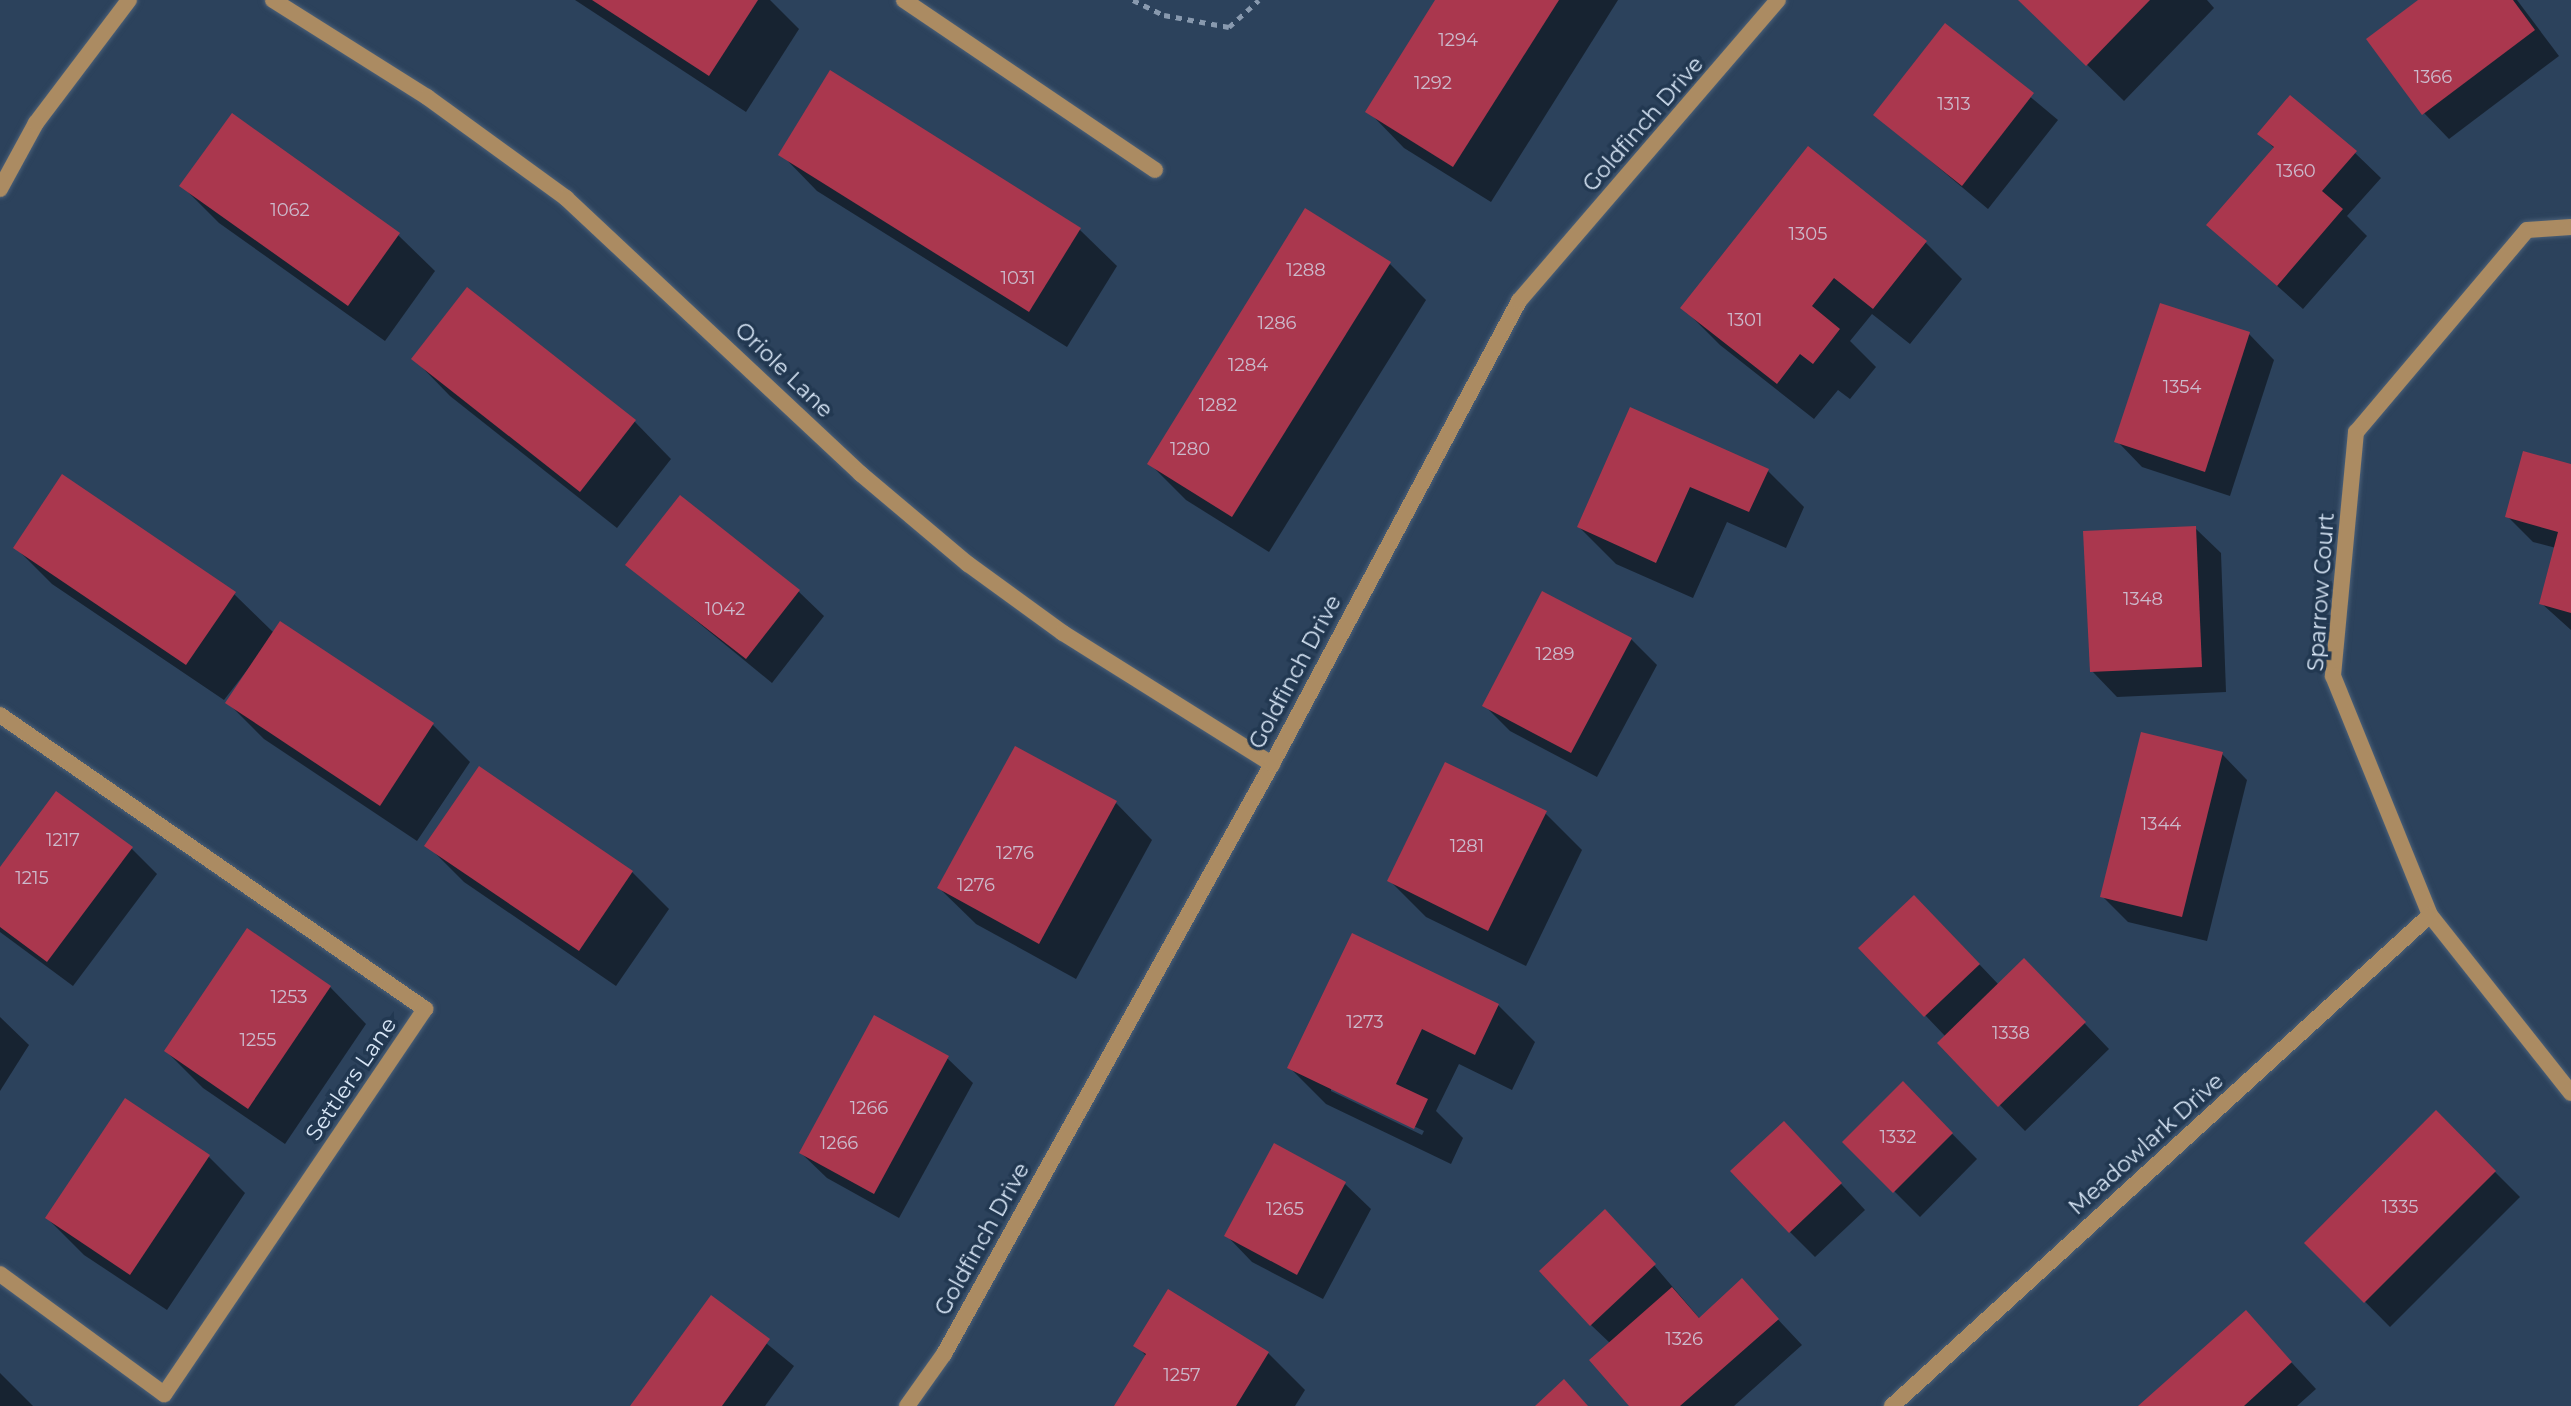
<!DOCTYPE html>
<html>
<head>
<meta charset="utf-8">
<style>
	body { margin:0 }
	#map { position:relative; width:2571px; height:1406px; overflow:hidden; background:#2c425c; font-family:Montserrat,sans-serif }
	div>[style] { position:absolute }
	.shadow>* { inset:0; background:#0007 }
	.building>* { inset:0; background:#aa374e }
	.path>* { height:5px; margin-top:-2.5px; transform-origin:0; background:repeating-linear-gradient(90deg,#8899ae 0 6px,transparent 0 12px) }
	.roads { filter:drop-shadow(0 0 2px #4b6078) drop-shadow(0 0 2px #4b6078) }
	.lane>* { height:16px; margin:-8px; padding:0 8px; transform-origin:8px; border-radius:8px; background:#ab8b62 }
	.street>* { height:16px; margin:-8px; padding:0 8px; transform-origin:8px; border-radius:8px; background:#ab8b62 }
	span { translate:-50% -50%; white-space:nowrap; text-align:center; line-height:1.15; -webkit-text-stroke:7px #223851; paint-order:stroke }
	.number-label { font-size:18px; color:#ccbacc }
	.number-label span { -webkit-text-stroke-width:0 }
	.street-label { font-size:22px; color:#d8e6f6 }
</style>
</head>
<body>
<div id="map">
	<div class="shadow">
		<div style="clip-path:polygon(575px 0,770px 0,799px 29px,746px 112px)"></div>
		<div style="clip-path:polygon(1438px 0,1618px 0,1491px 202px,1404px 148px,1368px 111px)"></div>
		<div style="clip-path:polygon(2021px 0,2207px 0,2214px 8px,2124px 101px)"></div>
		<div style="clip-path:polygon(2422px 0,2517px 0,2559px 56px,2449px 139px,2424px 113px)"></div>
		<div style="clip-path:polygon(1945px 26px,2058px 120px,1988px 209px,1876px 115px)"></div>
		<div style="clip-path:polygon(831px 73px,1080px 230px,1117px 266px,1067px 347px,817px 191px,781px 154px)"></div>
		<div style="clip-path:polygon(2260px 134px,2355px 153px,2381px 178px,2347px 216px,2367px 236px,2303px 309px,2209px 225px,2275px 149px)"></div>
		<div style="clip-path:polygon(182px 186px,398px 235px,435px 271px,385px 341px,219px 223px)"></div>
		<div style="clip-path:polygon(1925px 242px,1962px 279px,1910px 344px,1872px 314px,1850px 341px,1876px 367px,1850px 399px,1838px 390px,1814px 419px,1720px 345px,1683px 308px)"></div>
		<div style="clip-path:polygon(1390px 264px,1426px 300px,1269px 552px,1186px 500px,1150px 464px)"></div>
		<div style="clip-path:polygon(468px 290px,635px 422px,671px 459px,617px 528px,450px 396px,414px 359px)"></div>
		<div style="clip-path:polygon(2249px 334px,2274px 360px,2230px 496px,2142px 467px,2117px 441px)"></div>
		<div style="clip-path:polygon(1631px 410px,1768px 471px,1804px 507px,1786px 548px,1727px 522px,1693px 598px,1616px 564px,1579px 527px)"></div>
		<div style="clip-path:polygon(2571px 466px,2571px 630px,2541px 603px,2556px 548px,2533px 542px,2507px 516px)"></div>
		<div style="clip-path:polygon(2195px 528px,2221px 553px,2226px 692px,2117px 697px,2092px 671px)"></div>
		<div style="clip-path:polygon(15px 547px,234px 594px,274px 633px,280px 624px,433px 725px,470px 762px,417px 841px,264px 739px,228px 703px,265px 647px,224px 700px,52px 584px)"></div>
		<div style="clip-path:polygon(627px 564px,798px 591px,824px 616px,772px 683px)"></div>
		<div style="clip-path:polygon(1631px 639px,1657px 665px,1597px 777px,1510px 731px,1485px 706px)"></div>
		<div style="clip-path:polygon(2222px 754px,2247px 780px,2207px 941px,2128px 922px,2102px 896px)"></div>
		<div style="clip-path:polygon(480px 769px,632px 872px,669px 909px,616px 986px,464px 882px,427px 845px)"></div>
		<div style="clip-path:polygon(1116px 803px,1152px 840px,1076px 979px,976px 924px,939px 888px)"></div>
		<div style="clip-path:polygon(1545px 813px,1582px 850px,1526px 966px,1426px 917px,1389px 880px)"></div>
		<div style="clip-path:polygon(131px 848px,157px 874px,73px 986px,0 932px,0 871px)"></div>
		<div style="clip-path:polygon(1940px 923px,1999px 985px,2049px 986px,2109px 1049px,2025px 1131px,1940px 1043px,1946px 1037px,1861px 948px)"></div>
		<div style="clip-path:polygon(330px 987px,366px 1024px,285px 1144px,203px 1088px,166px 1051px)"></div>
		<div style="clip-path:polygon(evenodd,1498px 1005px,1535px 1042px,1512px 1090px,1459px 1064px,1436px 1111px,1463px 1138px,1451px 1164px,1326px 1104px,1290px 1068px,1498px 1005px,1331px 1087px,1424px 1131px,1422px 1135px,1331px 1091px,1331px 1087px)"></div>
		<div style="clip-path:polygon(0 1017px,29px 1045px,0 1091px)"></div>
		<div style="clip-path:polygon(947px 1058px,973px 1083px,899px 1218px,827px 1178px,801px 1153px)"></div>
		<div style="clip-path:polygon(1903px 1084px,1977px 1159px,1920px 1217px,1845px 1142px)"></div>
		<div style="clip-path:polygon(2436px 1113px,2520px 1197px,2390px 1327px,2307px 1243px)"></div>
		<div style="clip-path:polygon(1275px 1146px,1345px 1184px,1371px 1209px,1323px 1299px,1252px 1262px,1227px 1236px)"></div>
		<div style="clip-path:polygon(1809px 1149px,1865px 1210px,1815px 1257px,1790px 1232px)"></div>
		<div style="clip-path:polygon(208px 1156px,245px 1193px,167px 1310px,84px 1255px,47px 1218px)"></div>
		<div style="clip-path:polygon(1630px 1237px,1700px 1319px,1742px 1281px,1802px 1345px,1734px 1406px,1632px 1406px,1611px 1344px,1591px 1325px)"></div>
		<div style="clip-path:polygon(711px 1298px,794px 1366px,765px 1406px,633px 1406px)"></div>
		<div style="clip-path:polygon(2246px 1313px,2316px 1389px,2297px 1406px,2141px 1406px)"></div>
		<div style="clip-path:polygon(1136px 1345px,1268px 1353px,1305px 1390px,1295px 1406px,1117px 1406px,1147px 1357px)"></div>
		<div style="clip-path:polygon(0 1373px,33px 1406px,0 1406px)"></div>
	</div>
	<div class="building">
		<div style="clip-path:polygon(592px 0,758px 0,709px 76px)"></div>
		<div style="clip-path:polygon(1435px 0,1559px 0,1453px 167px,1365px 112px)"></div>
		<div style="clip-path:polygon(2018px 0,2150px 0,2086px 66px)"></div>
		<div style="clip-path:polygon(2418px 0,2513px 0,2535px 30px,2422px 115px,2366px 39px)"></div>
		<div style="clip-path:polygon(1945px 23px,2034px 93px,1962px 186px,1873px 115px)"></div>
		<div style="clip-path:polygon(830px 70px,1081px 228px,1029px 312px,778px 155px)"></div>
		<div style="clip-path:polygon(2290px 95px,2357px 151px,2322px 191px,2343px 209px,2277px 286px,2206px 225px,2274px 147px,2257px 134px)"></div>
		<div style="clip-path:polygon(232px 113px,400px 233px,348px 306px,179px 186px)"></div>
		<div style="clip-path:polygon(1808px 146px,1927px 241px,1873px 309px,1834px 278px,1812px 306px,1840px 329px,1813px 364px,1800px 354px,1777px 384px,1680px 308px)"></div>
		<div style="clip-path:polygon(1305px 208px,1391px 262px,1232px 517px,1147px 464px)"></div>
		<div style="clip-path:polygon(467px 287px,636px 420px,580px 492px,411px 359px)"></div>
		<div style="clip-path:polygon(2160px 303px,2250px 332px,2205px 472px,2114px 442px)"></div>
		<div style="clip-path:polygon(1630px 407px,1769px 469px,1749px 512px,1690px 487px,1656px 563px,1577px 527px)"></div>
		<div style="clip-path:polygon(2523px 451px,2571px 464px,2571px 613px,2539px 604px,2558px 532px,2505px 517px)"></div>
		<div style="clip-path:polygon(62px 474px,236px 592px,186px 665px,13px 548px)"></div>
		<div style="clip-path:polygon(680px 495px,800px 590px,746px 659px,625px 565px)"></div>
		<div style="clip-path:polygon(2196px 526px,2202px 667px,2090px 672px,2083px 531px)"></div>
		<div style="clip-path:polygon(1542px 591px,1632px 638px,1571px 753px,1482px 706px)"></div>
		<div style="clip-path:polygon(280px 621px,434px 723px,380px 806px,225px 703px)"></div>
		<div style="clip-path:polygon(2141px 732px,2223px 752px,2182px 917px,2100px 897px)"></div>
		<div style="clip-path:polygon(1015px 746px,1117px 801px,1039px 944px,937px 888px)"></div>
		<div style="clip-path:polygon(1445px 762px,1547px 811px,1488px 931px,1387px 881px)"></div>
		<div style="clip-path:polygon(479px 766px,633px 871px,579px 951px,424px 846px)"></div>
		<div style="clip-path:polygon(56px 791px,133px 847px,47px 962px,0 927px,0 867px)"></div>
		<div style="clip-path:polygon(1914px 895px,1980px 964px,1924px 1017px,1858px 948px)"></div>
		<div style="clip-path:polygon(247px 928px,331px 986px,248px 1109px,164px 1051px)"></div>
		<div style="clip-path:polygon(1352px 933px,1499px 1004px,1475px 1055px,1422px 1029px,1396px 1084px,1428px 1099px,1414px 1129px,1287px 1068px)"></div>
		<div style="clip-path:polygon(2024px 958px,2086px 1022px,1998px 1107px,1937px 1043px)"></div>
		<div style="clip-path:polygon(874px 1015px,949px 1056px,874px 1194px,799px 1153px)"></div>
		<div style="clip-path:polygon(1903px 1081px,1953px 1133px,1893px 1193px,1842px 1142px)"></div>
		<div style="clip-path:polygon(125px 1098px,210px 1155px,130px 1275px,45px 1218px)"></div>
		<div style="clip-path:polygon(2436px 1110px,2496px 1171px,2364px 1303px,2304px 1243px)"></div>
		<div style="clip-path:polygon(1784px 1121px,1842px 1183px,1789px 1233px,1730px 1171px)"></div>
		<div style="clip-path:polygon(1274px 1143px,1346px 1182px,1297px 1275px,1224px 1236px)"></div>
		<div style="clip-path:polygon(1605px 1209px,1656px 1264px,1590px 1326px,1539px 1271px)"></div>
		<div style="clip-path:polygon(1742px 1278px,1779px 1319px,1680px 1406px,1629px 1406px,1589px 1360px,1672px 1287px,1699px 1318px)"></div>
		<div style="clip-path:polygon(1168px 1289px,1269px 1352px,1236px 1406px,1114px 1406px,1146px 1354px,1133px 1346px)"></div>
		<div style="clip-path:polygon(711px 1295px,770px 1339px,722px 1406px,630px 1406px)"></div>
		<div style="clip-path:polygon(2246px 1310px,2292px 1362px,2244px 1406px,2138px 1406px)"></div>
		<div style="clip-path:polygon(1564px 1379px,1588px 1406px,1535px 1406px)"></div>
	</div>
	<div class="path">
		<div style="left:1133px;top:0;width:34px;rotate:26deg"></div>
		<div style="left:1164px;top:15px;width:66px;rotate:10.5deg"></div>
		<div style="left:1229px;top:27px;width:40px;rotate:-42deg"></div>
	</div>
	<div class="roads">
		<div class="lane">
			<div style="left:904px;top:0;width:303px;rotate:34.1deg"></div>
		</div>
		<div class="street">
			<div style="left:273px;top:0;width:182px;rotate:32.2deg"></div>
			<div style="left:427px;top:97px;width:172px;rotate:36deg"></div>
			<div style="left:566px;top:198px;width:404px;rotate:43.1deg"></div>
			<div style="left:861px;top:474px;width:140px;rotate:40.1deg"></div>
			<div style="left:968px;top:564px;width:117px;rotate:36deg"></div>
			<div style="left:1063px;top:633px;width:247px;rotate:32.1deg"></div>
			<div style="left:0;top:189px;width:75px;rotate:-61.4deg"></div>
			<div style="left:36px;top:123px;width:154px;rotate:-52.9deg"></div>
			<div style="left:2571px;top:227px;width:44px;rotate:176.1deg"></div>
			<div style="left:2527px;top:230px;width:265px;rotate:130.2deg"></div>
			<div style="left:2356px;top:432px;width:245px;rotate:95.4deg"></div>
			<div style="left:2333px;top:676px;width:258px;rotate:67.9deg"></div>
			<div style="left:2430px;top:915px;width:227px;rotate:51.6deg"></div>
			<div style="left:0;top:715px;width:517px;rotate:34.67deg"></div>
			<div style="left:425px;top:1009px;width:465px;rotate:124.1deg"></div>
			<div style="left:164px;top:1394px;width:203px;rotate:-143.8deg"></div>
			<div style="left:907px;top:1406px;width:64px;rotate:-54.6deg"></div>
			<div style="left:944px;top:1354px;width:675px;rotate:-60.93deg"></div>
			<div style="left:1272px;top:764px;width:525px;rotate:-61.92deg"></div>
			<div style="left:1519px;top:301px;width:397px;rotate:-49.3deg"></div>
			<div style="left:1892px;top:1406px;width:728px;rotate:-42.38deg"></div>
		</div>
	</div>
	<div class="number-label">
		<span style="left:1458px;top:40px">1294</span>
		<span style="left:2433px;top:77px">1366</span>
		<span style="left:1433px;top:83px">1292</span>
		<span style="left:1954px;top:104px">1313</span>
		<span style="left:2296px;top:171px">1360</span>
		<span style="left:290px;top:210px">1062</span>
		<span style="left:1808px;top:234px">1305</span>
		<span style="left:1306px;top:270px">1288</span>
		<span style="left:1018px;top:278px">1031</span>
		<span style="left:1745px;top:320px">1301</span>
		<span style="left:1277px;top:323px">1286</span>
		<span style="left:1248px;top:365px">1284</span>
		<span style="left:2182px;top:387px">1354</span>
		<span style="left:1218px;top:405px">1282</span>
		<span style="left:1190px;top:449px">1280</span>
		<span style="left:2143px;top:599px">1348</span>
		<span style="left:725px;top:609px">1042</span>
		<span style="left:1555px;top:654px">1289</span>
		<span style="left:2161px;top:824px">1344</span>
		<span style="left:63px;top:840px">1217</span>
		<span style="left:1467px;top:846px">1281</span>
		<span style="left:1015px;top:853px">1276</span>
		<span style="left:32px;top:878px">1215</span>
		<span style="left:976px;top:885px">1276</span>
		<span style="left:289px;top:997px">1253</span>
		<span style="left:1365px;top:1022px">1273</span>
		<span style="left:2011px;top:1033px">1338</span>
		<span style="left:258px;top:1040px">1255</span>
		<span style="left:869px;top:1108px">1266</span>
		<span style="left:1898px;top:1137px">1332</span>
		<span style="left:839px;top:1143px">1266</span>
		<span style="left:2400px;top:1207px">1335</span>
		<span style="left:1285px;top:1209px">1265</span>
		<span style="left:1684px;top:1339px">1326</span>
		<span style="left:1182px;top:1375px">1257</span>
	</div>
	<div class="street-label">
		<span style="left:1643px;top:124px;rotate:-49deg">Goldfinch Drive</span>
		<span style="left:784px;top:370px;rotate:44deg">Oriole Lane</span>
		<span style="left:2321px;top:592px;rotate:-86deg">Sparrow Court</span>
		<span style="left:1295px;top:672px;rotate:-62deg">Goldfinch Drive</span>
		<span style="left:351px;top:1079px;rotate:-56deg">Settlers Lane</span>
		<span style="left:2146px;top:1144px;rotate:-42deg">Meadowlark Drive</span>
		<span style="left:982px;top:1239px;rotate:-61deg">Goldfinch Drive</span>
	</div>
</div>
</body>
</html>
